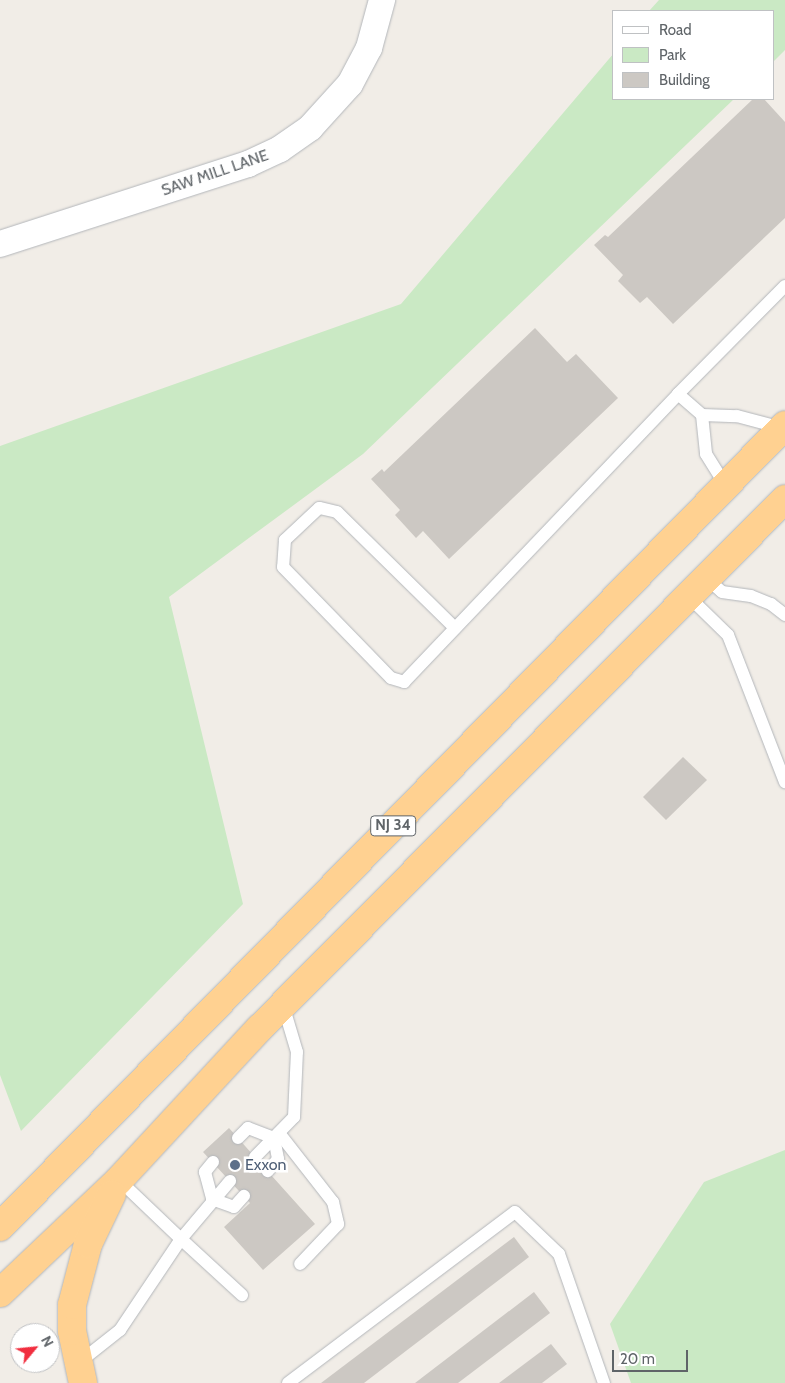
<!DOCTYPE html>
<html>
<head>
<meta charset="utf-8">
<style>
	body { margin:0 }
	#map { position:relative; width:785px; height:1383px; overflow:hidden; background:#f1ede7; font-family:Cabin,sans-serif }
	div>[style] { position:absolute }
	.green>* { inset:0; background:#cae9c4 }
	.building>* { inset:0; background:#ccc8c3 }
	.roads { filter:drop-shadow(0 0 1px #b3b6ba) drop-shadow(0 0 1px #b3b6ba) }
	.lane>* { height:12px; margin:-6px; padding:0 6px; transform-origin:6px; border-radius:6px; background:#fff }
	.street>* { height:26px; margin:-13px; padding:0 13px; transform-origin:13px; border-radius:13px; background:#fff }
	.highway>* { height:28px; margin:-14px; padding:0 14px; transform-origin:14px; border-radius:14px; background:#ffd191 }
	.dots>* { width:14px; height:14px; translate:-50% -50%; box-sizing:border-box; border:2px solid #fff; border-radius:50% }
	span { translate:-50% -50%; white-space:nowrap; text-align:center; line-height:1.15; -webkit-text-stroke:5px #fff; paint-order:stroke }
	.shield-label span { padding:1px 4px; background:#fff; border:1px solid; border-radius:4px; -webkit-text-stroke-width:0 }
	.shield-label { font-size:15px; color:#5f6468; font-weight:700 }
	.street-label { font-size:16px; color:#5f6468 }
	.service-label { font-size:16px; color:#4e5e75 }
	.left { translate:0 -50%; text-align:left }
	.legend { position:absolute; left:612px; top:10px; width:162px; height:90px; box-sizing:border-box; background:#fff; border:1px solid #bfc1c3; margin:0; padding:6px 9px; list-style:none; font-size:15px; color:#5f6468 }
	.legend li { display:flex; align-items:center; gap:10px; height:25px }
	.legend b { width:25px; border:1px solid #bfc1c3 }
	.north { position:absolute; left:10px; top:1323px; width:50px; height:50px; box-sizing:border-box; background:#fff; border:1px solid #bfc1c3; border-radius:50%; rotate:62deg; font-size:14px; font-weight:700; line-height:20px; text-align:center; color:#5f6468 }
	.north::after { content:''; display:block; margin:auto; width:18px; height:22px; background:#f12e3f; clip-path:polygon(50% 0,100% 100%,50% 72%,0 100%) }
	.scale { position:absolute; left:612px; top:1350px; width:76px; height:22px; box-sizing:border-box; border:2px solid #5f6468; border-top:0; padding-left:6px; font-size:15px; line-height:18px; white-space:nowrap; color:#5f6468; -webkit-text-stroke:4px #fff; paint-order:stroke }
</style>
</head>
<body>
<div id="map">
	<div class="green">
		<div style="clip-path:polygon(659px 0,785px 0,785px 50px,774px 61px,774px 11px,649px 11px)"></div>
		<div style="clip-path:polygon(614px 53px,614px 99px,734px 99px,363px 454px,169px 597px,243px 904px,21px 1131px,0 1075px,0 446px,401px 304px)"></div>
		<div style="clip-path:polygon(785px 1150px,785px 1383px,631px 1383px,610px 1324px,704px 1182px)"></div>
	</div>
	<div class="building">
		<div style="clip-path:polygon(753px 99px,764px 99px,785px 122px,785px 218px,673px 324px,647px 297px,640px 303px,618px 281px,623px 275px,594px 245px,605px 235px,608px 237px)"></div>
		<div style="clip-path:polygon(535px 328px,567px 362px,576px 354px,618px 398px,449px 559px,423px 531px,416px 538px,395px 515px,400px 510px,371px 479px,382px 469px,384px 472px)"></div>
		<div style="clip-path:polygon(683px 757px,707px 780px,666px 820px,643px 797px)"></div>
		<div style="clip-path:polygon(229px 1128px,315px 1224px,263px 1270px,224px 1227px,250px 1203px,203px 1152px)"></div>
		<div style="clip-path:polygon(514px 1237px,529px 1257px,364px 1383px,321px 1383px)"></div>
		<div style="clip-path:polygon(534px 1292px,550px 1313px,458px 1383px,415px 1383px)"></div>
		<div style="clip-path:polygon(551px 1344px,567px 1364px,542px 1383px,499px 1383px)"></div>
	</div>
	<div class="roads">
		<div class="lane">
			<div style="left:678px;top:394px;width:152px;rotate:-45.3deg"></div>
			<div style="left:702px;top:415px;width:39px;rotate:84deg"></div>
			<div style="left:706px;top:454px;width:38px;rotate:58deg"></div>
			<div style="left:706px;top:578px;width:21px;rotate:41deg"></div>
			<div style="left:722px;top:592px;width:29px;rotate:8deg"></div>
			<div style="left:751px;top:596px;width:22px;rotate:22deg"></div>
			<div style="left:771px;top:604px;width:18px;rotate:38deg"></div>
			<div style="left:688px;top:596px;width:56px;rotate:44.3deg"></div>
			<div style="left:728px;top:635px;width:158px;rotate:68.8deg"></div>
			<div style="left:455px;top:628px;width:165px;rotate:-135.5deg"></div>
			<div style="left:337px;top:512px;width:18px;rotate:-167deg"></div>
			<div style="left:319px;top:508px;width:47px;rotate:136.7deg"></div>
			<div style="left:285px;top:540px;width:27px;rotate:94deg"></div>
			<div style="left:283px;top:567px;width:155px;rotate:45.8deg"></div>
			<div style="left:391px;top:678px;width:14px;rotate:17deg"></div>
			<div style="left:404px;top:682px;width:398px;rotate:-46.4deg"></div>
			<div style="left:678px;top:394px;width:32px;rotate:41deg"></div>
			<div style="left:702px;top:415px;width:35px;rotate:2deg"></div>
			<div style="left:737px;top:416px;width:47px;rotate:14.9deg"></div>
			<div style="left:279px;top:1133px;width:88px;rotate:52deg"></div>
			<div style="left:333px;top:1202px;width:23px;rotate:77deg"></div>
			<div style="left:338px;top:1224px;width:55px;rotate:133.5deg"></div>
			<div style="left:238px;top:1138px;width:14px;rotate:-45deg"></div>
			<div style="left:248px;top:1128px;width:28px;rotate:21deg"></div>
			<div style="left:274px;top:1138px;width:21px;rotate:79deg"></div>
			<div style="left:278px;top:1159px;width:16px;rotate:130deg"></div>
			<div style="left:255px;top:1157px;width:56px;rotate:-45.7deg"></div>
			<div style="left:294px;top:1117px;width:65px;rotate:-87.4deg"></div>
			<div style="left:297px;top:1052px;width:49px;rotate:-106.6deg"></div>
			<div style="left:213px;top:1162px;width:13px;rotate:129deg"></div>
			<div style="left:205px;top:1172px;width:28px;rotate:75deg"></div>
			<div style="left:212px;top:1199px;width:23px;rotate:20deg"></div>
			<div style="left:234px;top:1207px;width:15px;rotate:-48deg"></div>
			<div style="left:119px;top:1180px;width:86px;rotate:43.6deg"></div>
			<div style="left:181px;top:1239px;width:76px;rotate:-49.8deg"></div>
			<div style="left:77px;top:1364px;width:55px;rotate:-38.3deg"></div>
			<div style="left:120px;top:1330px;width:110px;rotate:-56.2deg"></div>
			<div style="left:181px;top:1239px;width:83px;rotate:42.6deg"></div>
			<div style="left:288px;top:1383px;width:284px;rotate:-37deg"></div>
			<div style="left:515px;top:1212px;width:61px;rotate:43.7deg"></div>
			<div style="left:559px;top:1254px;width:137px;rotate:70.8deg"></div>
		</div>
		<div class="street">
			<div style="left:0;top:244px;width:261px;rotate:-17.9deg"></div>
			<div style="left:248px;top:164px;width:35px;rotate:-25deg"></div>
			<div style="left:280px;top:149px;width:37px;rotate:-35deg"></div>
			<div style="left:310px;top:128px;width:59px;rotate:-47.7deg"></div>
			<div style="left:350px;top:84px;width:41px;rotate:-62.2deg"></div>
			<div style="left:369px;top:48px;width:50px;rotate:-74.8deg"></div>
		</div>
		<div class="highway">
			<div style="left:0;top:1227px;width:1122px;rotate:-45.61deg"></div>
			<div style="left:0;top:1293px;width:164px;rotate:-43.5deg"></div>
			<div style="left:119px;top:1180px;width:207px;rotate:-47.2deg"></div>
			<div style="left:260px;top:1028px;width:745px;rotate:-45.22deg"></div>
			<div style="left:83px;top:1383px;width:53px;rotate:-101.9deg"></div>
			<div style="left:72px;top:1331px;width:26px;rotate:-90deg"></div>
			<div style="left:72px;top:1305px;width:63px;rotate:-75.3deg"></div>
			<div style="left:88px;top:1244px;width:55px;rotate:-64.4deg"></div>
		</div>
	</div>
	<div class="dots">
		<div style="left:235px;top:1165px;background:#5c6f8a"></div>
	</div>
	<div class="shield-label">
		<span style="left:393px;top:826px">NJ 34</span>
	</div>
	<div class="street-label">
		<span style="left:215px;top:173px;rotate:-19deg">SAW MILL LANE</span>
	</div>
	<div class="service-label">
		<span class="left" style="left:245px;top:1165px">Exxon</span>
	</div>
	<ul class="legend">
	<li><b style="height:6px;background:#fff"></b>Road</li>
	<li><b style="height:14px;background:#cae9c4"></b>Park</li>
	<li><b style="height:14px;background:#ccc8c3"></b>Building</li>
	</ul>
	<div class="north">N</div>
	<div class="scale">20 m</div>
</div>
</body>
</html>
